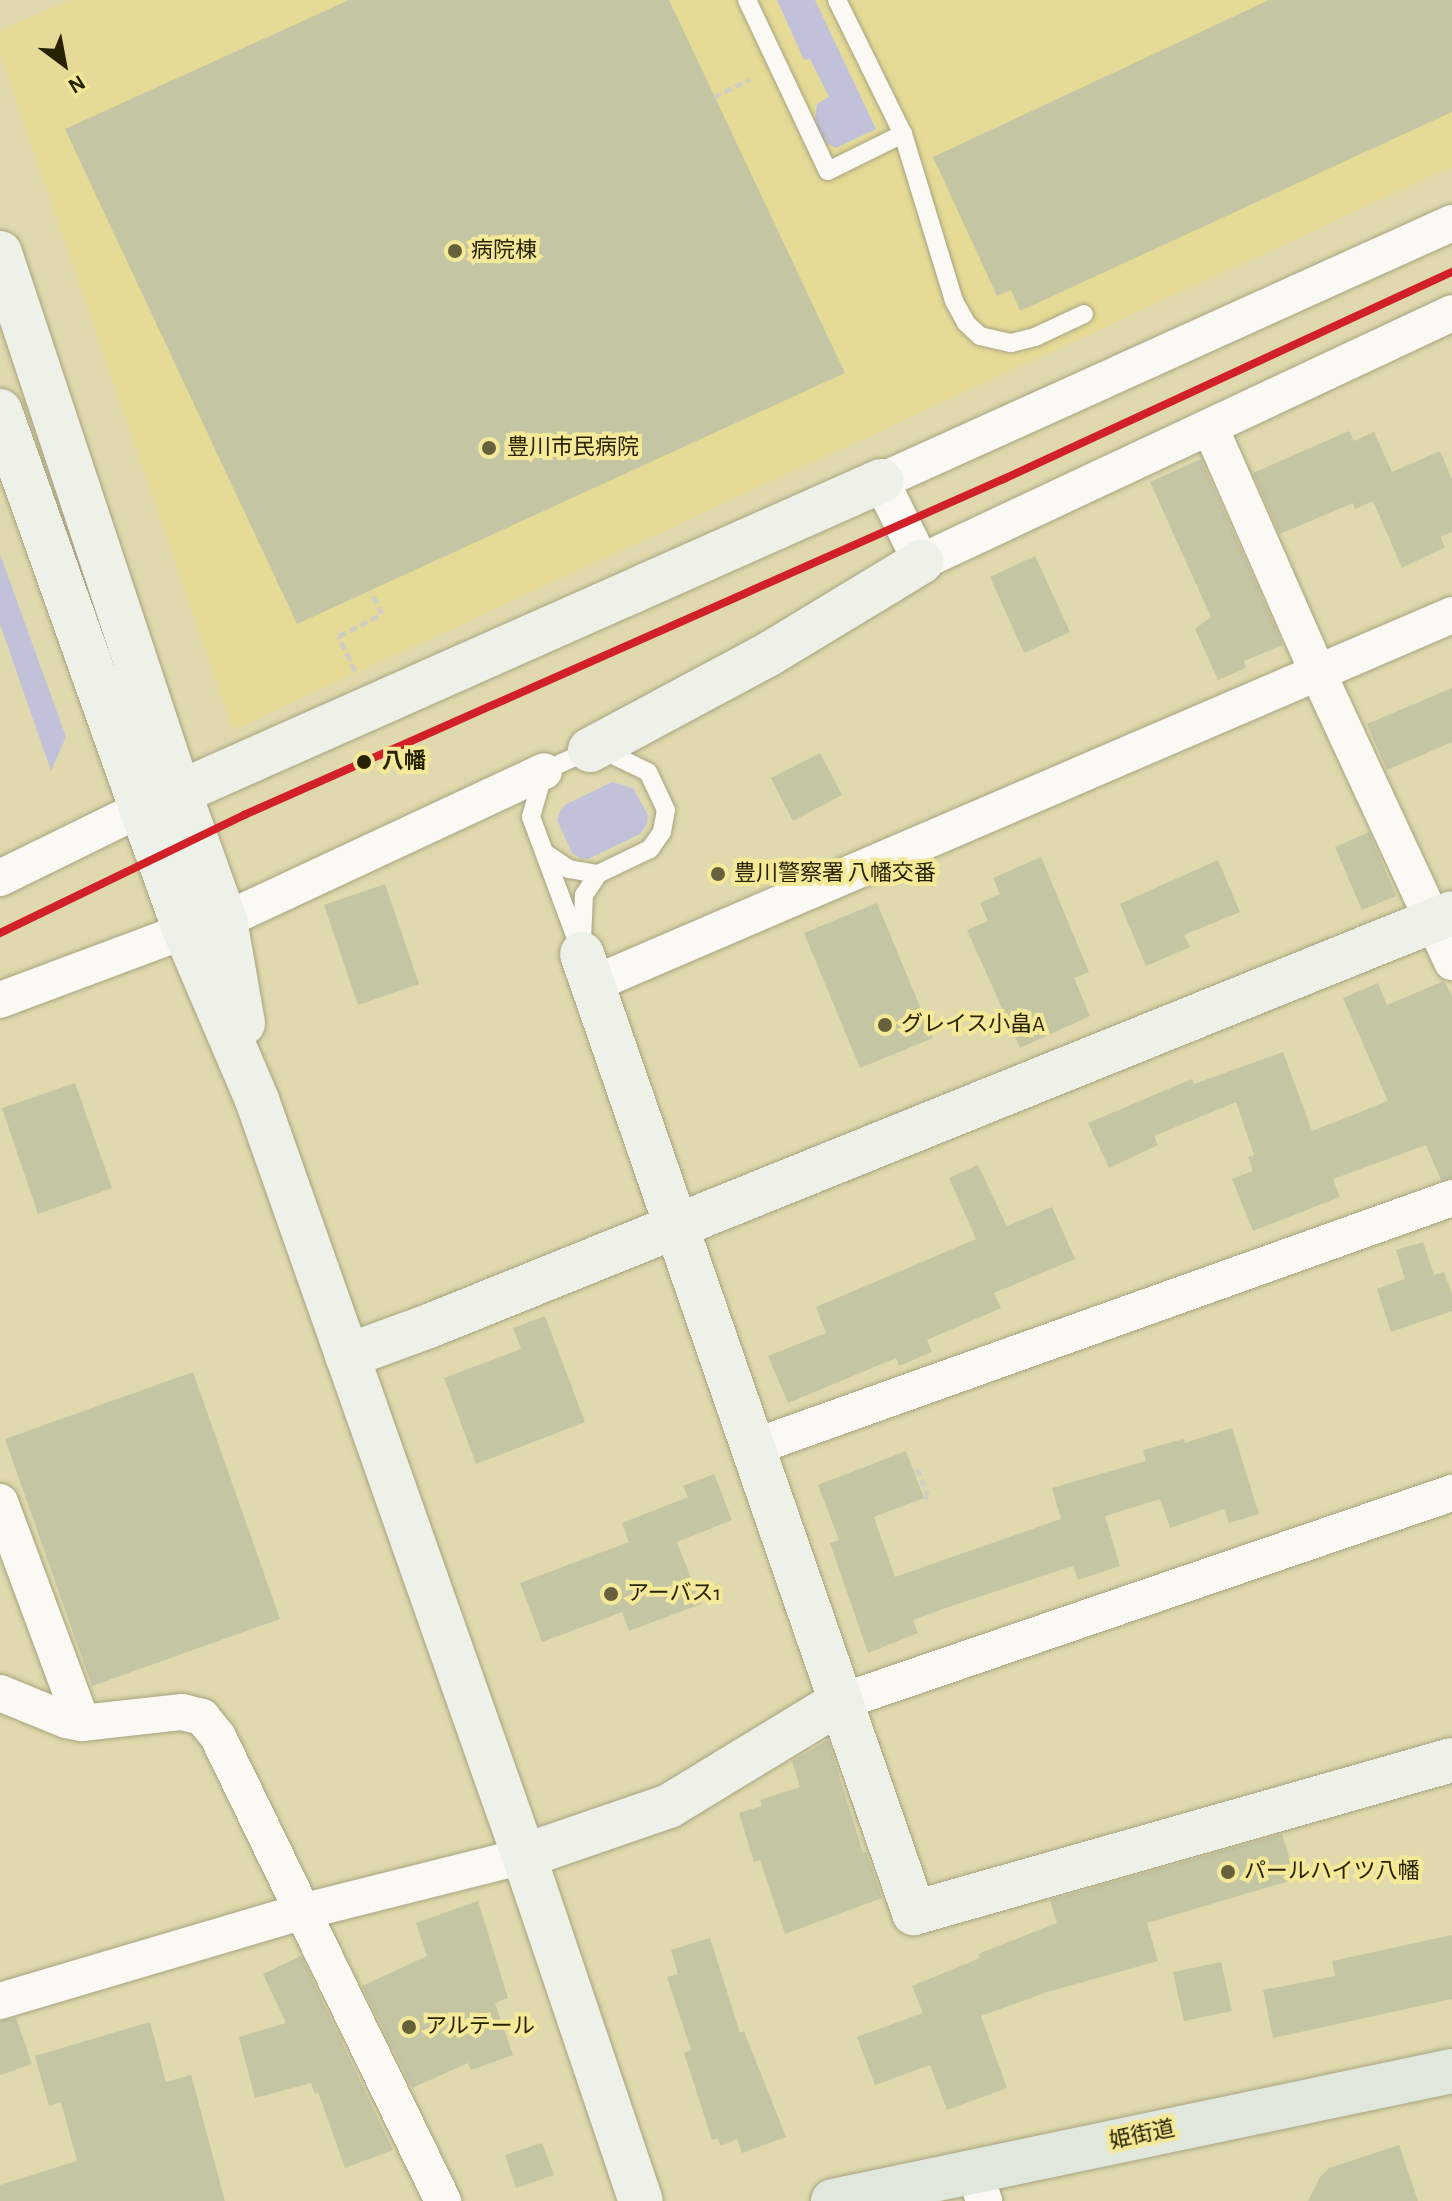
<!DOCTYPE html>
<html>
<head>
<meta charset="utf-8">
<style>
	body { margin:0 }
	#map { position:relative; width:1452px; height:2201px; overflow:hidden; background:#dfd9ad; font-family:"Alegreya Sans","Noto Sans JP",sans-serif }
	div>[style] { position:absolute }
	.built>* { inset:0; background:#e5db96 }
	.green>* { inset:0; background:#c2c1da }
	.building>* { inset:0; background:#c4c5a3 }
	.path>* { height:5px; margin-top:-2.5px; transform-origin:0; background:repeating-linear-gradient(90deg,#d1cec1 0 8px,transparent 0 12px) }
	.roads { filter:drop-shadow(0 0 2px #a8a380) drop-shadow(0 0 2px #a8a380) }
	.lane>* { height:18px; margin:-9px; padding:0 9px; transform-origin:9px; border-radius:9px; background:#faf9f3 }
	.street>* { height:36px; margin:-18px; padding:0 18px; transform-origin:18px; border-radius:18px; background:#faf9f3 }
	.secondary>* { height:44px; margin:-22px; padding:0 22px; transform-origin:22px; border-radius:22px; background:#edf1e8 }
	.primary>* { height:44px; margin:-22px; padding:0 22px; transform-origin:22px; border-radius:22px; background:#e0e7dd }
	.rail-1>* { height:8px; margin:-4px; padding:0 4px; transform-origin:4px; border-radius:4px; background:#d12027 }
	.dots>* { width:22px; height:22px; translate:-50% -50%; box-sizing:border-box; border:4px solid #f4e998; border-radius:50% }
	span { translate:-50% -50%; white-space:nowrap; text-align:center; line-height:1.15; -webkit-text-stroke:8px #f4e998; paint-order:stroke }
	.poi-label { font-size:22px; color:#272201 }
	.left { translate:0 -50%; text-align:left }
	.stop-label { font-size:22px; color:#272201; font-weight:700 }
	.street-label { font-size:22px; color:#272201 }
	.north { position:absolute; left:24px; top:24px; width:80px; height:80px; -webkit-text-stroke:6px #f4e998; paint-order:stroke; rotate:148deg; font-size:22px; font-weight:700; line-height:32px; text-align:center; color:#272201 }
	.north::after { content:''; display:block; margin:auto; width:28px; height:36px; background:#272201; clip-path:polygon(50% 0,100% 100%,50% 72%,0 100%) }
</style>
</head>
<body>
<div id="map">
	<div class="built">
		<div style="clip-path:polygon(72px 0,1452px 0,1452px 167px,233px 730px,0 54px,0 30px)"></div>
	</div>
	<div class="green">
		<div style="clip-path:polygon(777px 0,815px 0,876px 129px,836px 148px,821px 140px,814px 130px,817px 104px,829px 97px,810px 59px,804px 60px)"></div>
		<div style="clip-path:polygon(0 554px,66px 737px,51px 771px,0 624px)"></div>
		<div style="clip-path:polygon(612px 782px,633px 788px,648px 815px,647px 824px,640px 834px,588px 859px,580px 858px,572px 853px,557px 820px,560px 812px,565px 805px)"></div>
	</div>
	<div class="building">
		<div style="clip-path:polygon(349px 0,669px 0,845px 373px,297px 624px,65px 129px)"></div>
		<div style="clip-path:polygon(1269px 0,1452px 0,1452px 112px,1020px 311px,1011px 290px,997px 296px,933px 157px)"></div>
		<div style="clip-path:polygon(1349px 431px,1354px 441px,1374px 432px,1392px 472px,1440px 451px,1452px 479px,1452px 532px,1440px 537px,1445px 547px,1402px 568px,1373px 501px,1355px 509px,1353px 503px,1280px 534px,1253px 473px)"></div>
		<div style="clip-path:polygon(1201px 459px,1283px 645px,1244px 661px,1246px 668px,1218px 680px,1195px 629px,1211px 617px,1150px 482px)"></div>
		<div style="clip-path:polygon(1035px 556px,1070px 632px,1024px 653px,990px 577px)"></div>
		<div style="clip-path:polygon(1452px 688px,1452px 742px,1387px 770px,1367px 724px)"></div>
		<div style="clip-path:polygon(820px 753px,842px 795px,793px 821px,771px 778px)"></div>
		<div style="clip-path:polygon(1369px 832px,1396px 896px,1362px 910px,1335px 847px)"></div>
		<div style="clip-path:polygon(1041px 857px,1089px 972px,1074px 978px,1090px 1016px,1020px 1048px,967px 930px,988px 921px,980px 903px,1000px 894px,993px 878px)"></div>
		<div style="clip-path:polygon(1218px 860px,1240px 912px,1184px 935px,1190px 947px,1146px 966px,1120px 904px)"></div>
		<div style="clip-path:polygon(385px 884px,419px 984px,358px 1005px,324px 905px)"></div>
		<div style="clip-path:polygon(877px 903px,933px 1038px,860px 1068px,804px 933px)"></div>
		<div style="clip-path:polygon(1444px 981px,1452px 996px,1452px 1178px,1441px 1180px,1426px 1145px,1333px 1179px,1340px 1197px,1253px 1231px,1232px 1179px,1253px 1171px,1248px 1157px,1254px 1155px,1236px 1102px,1154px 1136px,1158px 1145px,1109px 1168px,1088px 1123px,1192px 1079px,1194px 1084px,1283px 1052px,1312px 1131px,1388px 1101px,1343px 998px,1378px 983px,1387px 1005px)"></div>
		<div style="clip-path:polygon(75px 1083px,112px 1188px,38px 1214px,2px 1108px)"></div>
		<div style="clip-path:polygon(978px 1165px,1007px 1226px,1052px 1207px,1075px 1259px,994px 1293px,1001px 1308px,927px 1340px,932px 1352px,899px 1366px,896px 1358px,788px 1403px,768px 1356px,826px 1333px,816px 1307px,976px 1239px,949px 1178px)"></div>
		<div style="clip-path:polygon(1423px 1242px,1434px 1275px,1444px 1272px,1452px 1294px,1452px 1311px,1391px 1332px,1377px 1289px,1405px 1279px,1396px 1250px)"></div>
		<div style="clip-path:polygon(545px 1316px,585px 1422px,476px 1464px,444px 1378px,521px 1349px,513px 1328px)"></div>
		<div style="clip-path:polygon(193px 1372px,280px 1619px,92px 1686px,5px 1439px)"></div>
		<div style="clip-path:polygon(1232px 1428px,1259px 1514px,1229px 1523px,1224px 1509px,1170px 1528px,1160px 1499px,1105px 1516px,1120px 1566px,1078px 1580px,1073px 1566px,960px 1603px,913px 1620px,918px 1633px,868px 1653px,830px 1543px,839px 1540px,818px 1485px,906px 1451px,924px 1498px,874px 1517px,895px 1577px,1061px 1519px,1052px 1488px,1146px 1461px,1143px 1450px,1184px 1439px,1185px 1443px)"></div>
		<div style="clip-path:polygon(714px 1474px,732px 1520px,677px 1542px,701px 1604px,629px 1631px,622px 1612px,542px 1642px,520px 1583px,629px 1542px,622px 1523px,688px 1497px,683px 1486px)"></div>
		<div style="clip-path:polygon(828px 1740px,863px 1853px,866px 1852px,882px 1898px,785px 1934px,760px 1860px,754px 1862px,739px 1813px,762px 1806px,760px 1800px,800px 1787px,792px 1761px)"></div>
		<div style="clip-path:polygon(1282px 1834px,1296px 1879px,1147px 1923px,1158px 1961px,1047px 1992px,981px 2016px,1007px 2088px,947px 2110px,930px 2065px,875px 2085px,857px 2037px,923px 2013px,912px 1986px,980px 1958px,978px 1954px,1057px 1923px,1050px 1900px)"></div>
		<div style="clip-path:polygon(478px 1901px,508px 1998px,495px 2003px,513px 2055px,471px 2070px,468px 2063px,412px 2088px,362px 1986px,427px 1956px,416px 1923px)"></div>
		<div style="clip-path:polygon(1452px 1935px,1452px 1999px,1273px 2038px,1263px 1990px,1335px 1976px,1332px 1961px)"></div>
		<div style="clip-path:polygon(710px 1938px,740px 2033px,744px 2031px,786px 2137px,742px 2153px,737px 2139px,721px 2146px,718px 2138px,712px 2140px,684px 2053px,691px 2050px,667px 1977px,678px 1974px,671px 1950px)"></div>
		<div style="clip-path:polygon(301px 1956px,393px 2150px,345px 2168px,318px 2092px,315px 2094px,311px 2083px,255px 2098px,239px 2037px,286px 2023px,263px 1974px)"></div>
		<div style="clip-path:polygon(1221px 1962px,1232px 2011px,1184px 2021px,1173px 1972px)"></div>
		<div style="clip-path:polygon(16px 2018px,32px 2064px,0 2075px,0 2021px)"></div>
		<div style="clip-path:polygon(150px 2022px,166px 2082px,191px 2075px,225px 2201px,0 2201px,0 2185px,77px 2161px,61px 2102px,49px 2106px,35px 2056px)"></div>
		<div style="clip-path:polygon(542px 2143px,554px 2175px,516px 2188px,505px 2155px)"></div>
		<div style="clip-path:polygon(1399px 2145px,1418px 2201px,1308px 2201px,1320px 2177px,1329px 2168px)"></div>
	</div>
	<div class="path">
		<div style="left:714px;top:97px;width:40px;rotate:-26.6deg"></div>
		<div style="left:355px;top:671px;width:38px;rotate:-115deg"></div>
		<div style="left:339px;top:636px;width:48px;rotate:-27.1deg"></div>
		<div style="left:382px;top:614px;width:25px;rotate:-116deg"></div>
		<div style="left:917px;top:1468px;width:29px;rotate:68deg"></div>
		<div style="left:928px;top:1495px;width:5px;rotate:143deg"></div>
	</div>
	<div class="roads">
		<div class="lane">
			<div style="left:747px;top:0;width:189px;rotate:64.7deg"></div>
			<div style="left:828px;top:171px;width:84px;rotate:-26.3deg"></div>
			<div style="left:837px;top:0;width:149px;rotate:63.8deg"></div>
			<div style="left:903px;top:134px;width:175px;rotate:73deg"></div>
			<div style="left:954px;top:301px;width:25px;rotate:61deg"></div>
			<div style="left:966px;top:323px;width:19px;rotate:43deg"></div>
			<div style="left:980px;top:336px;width:32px;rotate:13deg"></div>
			<div style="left:1011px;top:343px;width:25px;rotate:-14deg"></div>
			<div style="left:1035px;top:337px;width:54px;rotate:-25.1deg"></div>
			<div style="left:545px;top:853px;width:29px;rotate:34deg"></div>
			<div style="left:569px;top:869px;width:29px;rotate:10deg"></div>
			<div style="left:598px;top:874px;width:58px;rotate:-25.7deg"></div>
			<div style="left:650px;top:849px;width:21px;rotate:-55deg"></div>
			<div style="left:662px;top:832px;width:22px;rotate:-80deg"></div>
			<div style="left:666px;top:810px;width:42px;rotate:-115.3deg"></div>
			<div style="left:648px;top:772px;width:41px;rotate:-154.1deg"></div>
			<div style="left:611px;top:754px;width:21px;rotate:-169deg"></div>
			<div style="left:590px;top:750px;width:51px;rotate:155.5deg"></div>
			<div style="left:544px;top:771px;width:48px;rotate:105.8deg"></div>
			<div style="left:531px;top:817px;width:146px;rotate:69.6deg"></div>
			<div style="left:582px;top:939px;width:44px;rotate:-87.4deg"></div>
			<div style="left:584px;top:895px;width:25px;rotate:-56deg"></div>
		</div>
		<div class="street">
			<div style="left:1452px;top:223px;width:627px;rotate:155.68deg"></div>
			<div style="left:881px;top:481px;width:90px;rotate:63.7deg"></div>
			<div style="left:921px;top:562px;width:586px;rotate:-25.12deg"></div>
			<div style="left:1210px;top:427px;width:266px;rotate:66.3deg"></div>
			<div style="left:1317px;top:671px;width:321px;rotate:65.1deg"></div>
			<div style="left:0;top:878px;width:157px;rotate:-26.1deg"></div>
			<div style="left:225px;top:920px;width:352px;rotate:-25deg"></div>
			<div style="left:593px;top:984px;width:935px;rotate:-23.25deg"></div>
			<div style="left:0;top:1000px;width:197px;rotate:-20.5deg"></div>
			<div style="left:754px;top:1447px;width:741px;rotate:-19.63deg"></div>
			<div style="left:0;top:1502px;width:236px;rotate:69.6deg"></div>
			<div style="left:0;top:1693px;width:71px;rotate:22.2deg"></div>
			<div style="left:66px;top:1720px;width:16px;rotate:11deg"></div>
			<div style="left:82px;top:1723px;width:101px;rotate:-6.3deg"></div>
			<div style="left:182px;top:1712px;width:21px;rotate:14deg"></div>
			<div style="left:202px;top:1717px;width:26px;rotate:51deg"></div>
			<div style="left:218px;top:1737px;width:516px;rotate:64.13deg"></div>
			<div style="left:840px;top:1702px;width:647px;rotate:-18.86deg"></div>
			<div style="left:0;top:2001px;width:314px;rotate:-16.5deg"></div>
			<div style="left:301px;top:1912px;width:230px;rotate:-14.1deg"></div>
			<div style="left:974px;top:2170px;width:33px;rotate:72deg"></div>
		</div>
		<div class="secondary">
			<div style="left:0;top:253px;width:568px;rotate:71.63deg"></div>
			<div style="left:179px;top:792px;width:136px;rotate:70.2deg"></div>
			<div style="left:225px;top:920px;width:105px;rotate:80.1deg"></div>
			<div style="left:0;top:411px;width:552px;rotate:70.42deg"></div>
			<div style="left:185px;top:931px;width:184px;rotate:66.9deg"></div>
			<div style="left:257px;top:1100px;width:802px;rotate:70.55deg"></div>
			<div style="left:524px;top:1856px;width:364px;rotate:71.3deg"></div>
			<div style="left:590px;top:750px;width:203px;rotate:-28.2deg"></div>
			<div style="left:769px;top:654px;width:178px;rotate:-31.2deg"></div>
			<div style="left:151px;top:805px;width:799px;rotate:-23.93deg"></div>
			<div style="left:582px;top:954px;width:1015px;rotate:70.9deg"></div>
			<div style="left:914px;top:1913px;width:559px;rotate:-15.88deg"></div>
			<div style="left:347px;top:1356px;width:87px;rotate:-20.1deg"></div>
			<div style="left:429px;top:1326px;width:1103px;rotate:-21.98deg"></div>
			<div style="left:524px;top:1856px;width:153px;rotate:-19deg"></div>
			<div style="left:669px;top:1806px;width:200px;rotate:-31.3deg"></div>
		</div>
		<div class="primary">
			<div style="left:833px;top:2201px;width:633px;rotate:-11.86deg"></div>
		</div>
	</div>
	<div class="rail-1">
		<div style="left:0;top:933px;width:271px;rotate:-25.8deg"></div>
		<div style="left:244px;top:815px;width:833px;rotate:-23.86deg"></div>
		<div style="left:1006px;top:478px;width:491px;rotate:-24.8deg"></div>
	</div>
	<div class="dots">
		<div style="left:455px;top:251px;background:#67623d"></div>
		<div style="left:489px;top:448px;background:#67623d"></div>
		<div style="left:364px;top:762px;background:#272201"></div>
		<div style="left:718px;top:874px;background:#67623d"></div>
		<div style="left:885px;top:1025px;background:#67623d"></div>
		<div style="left:611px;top:1594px;background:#67623d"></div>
		<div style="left:1228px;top:1872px;background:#67623d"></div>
		<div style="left:409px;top:2027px;background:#67623d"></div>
	</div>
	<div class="poi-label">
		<span class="left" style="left:471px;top:251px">病院棟</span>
		<span class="left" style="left:507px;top:448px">豊川市民病院</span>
		<span class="left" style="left:734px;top:874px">豊川警察署 八幡交番</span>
		<span class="left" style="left:901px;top:1025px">グレイス小畠A</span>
		<span class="left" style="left:627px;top:1594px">アーバス1</span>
		<span class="left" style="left:1244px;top:1872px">パールハイツ八幡</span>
		<span class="left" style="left:425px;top:2027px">アルテール</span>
	</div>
	<div class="stop-label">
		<span class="left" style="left:382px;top:762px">八幡</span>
	</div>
	<div class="street-label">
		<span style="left:1142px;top:2135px;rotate:-12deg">姫街道</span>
	</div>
	<div class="north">N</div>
</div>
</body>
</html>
